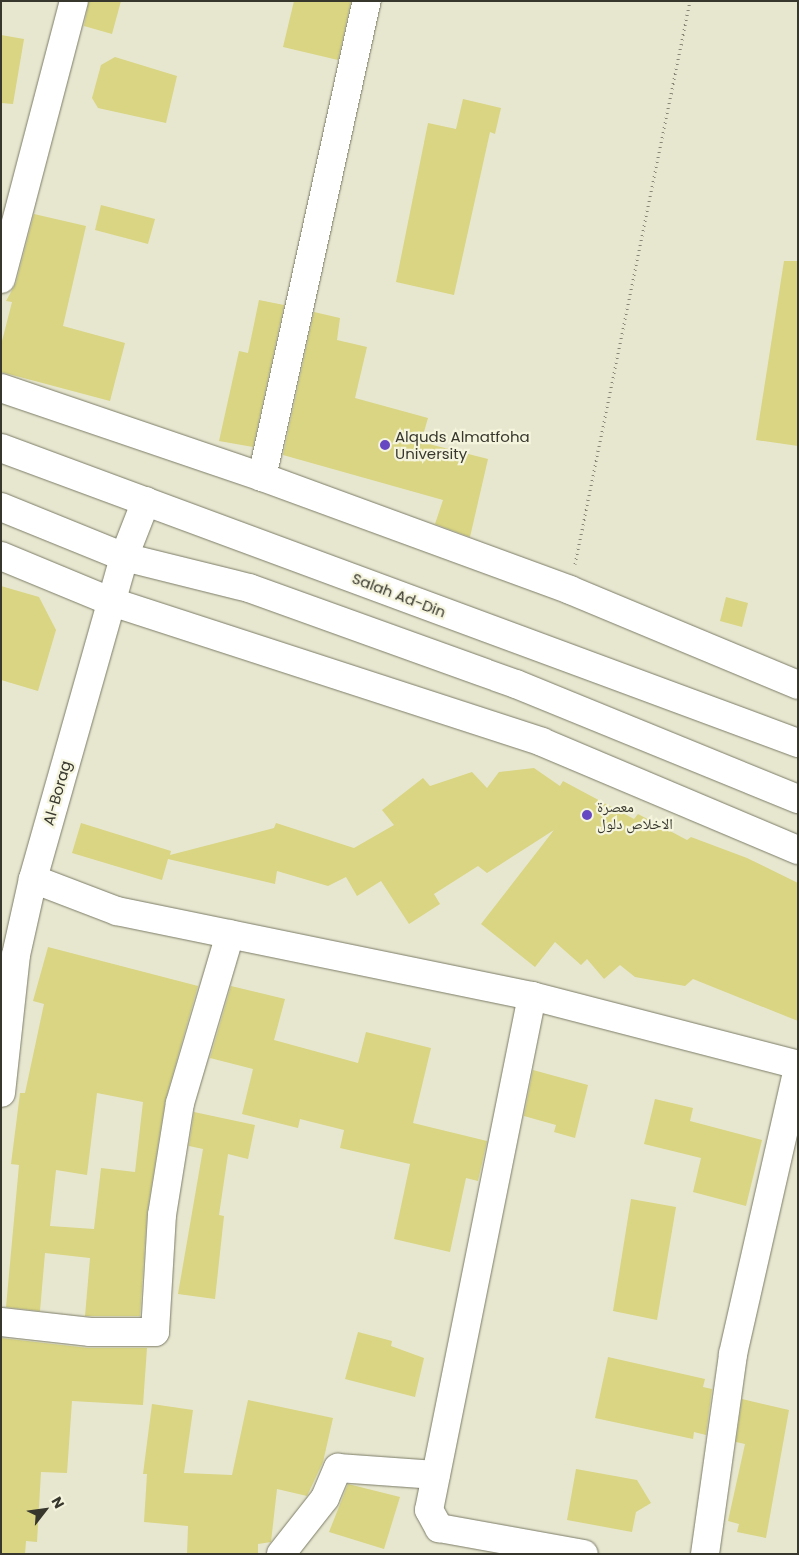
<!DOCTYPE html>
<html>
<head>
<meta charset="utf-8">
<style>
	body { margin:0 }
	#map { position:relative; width:799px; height:1555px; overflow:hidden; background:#e7e7d0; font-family:Poppins,"Noto Naskh Arabic",sans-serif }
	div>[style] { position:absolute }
	.building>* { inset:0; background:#d9d582 }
	.path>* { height:3px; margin-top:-1.5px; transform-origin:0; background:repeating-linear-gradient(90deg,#888878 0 1px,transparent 0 5px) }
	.roads { filter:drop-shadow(0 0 1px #7c7c67) drop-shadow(0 0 1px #7c7c67) }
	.minor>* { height:28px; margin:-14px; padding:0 14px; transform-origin:14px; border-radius:14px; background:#fff }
	.major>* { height:28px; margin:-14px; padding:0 14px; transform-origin:14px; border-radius:14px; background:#fff }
	.highway>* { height:28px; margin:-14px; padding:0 14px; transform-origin:14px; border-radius:14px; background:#fff }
	.dots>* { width:14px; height:14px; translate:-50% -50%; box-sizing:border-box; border:2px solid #f5f4dd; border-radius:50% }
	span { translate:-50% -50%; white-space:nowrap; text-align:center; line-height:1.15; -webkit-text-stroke:4.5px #f5f4dd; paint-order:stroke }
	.poi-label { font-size:15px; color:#37372e }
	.left { translate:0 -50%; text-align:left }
	.street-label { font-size:15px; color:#37372e }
	.frame { position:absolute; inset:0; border:2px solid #37372e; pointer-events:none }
	.north { position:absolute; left:20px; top:1485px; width:50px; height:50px; -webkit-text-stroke:4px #f5f4dd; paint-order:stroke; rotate:60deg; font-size:14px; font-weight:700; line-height:20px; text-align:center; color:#37372e }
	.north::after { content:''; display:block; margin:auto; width:18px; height:22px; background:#37372e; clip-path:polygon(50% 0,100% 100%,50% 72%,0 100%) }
</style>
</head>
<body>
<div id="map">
	<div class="building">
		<div style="clip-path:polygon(89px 1px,121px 1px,112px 34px,84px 26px)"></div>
		<div style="clip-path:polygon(294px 1px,351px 1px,338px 60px,283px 47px)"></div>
		<div style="clip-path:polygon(1px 35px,24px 39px,13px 104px,1px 103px)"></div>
		<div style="clip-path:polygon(115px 57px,177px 76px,166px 123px,98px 108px,92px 98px,101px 65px)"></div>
		<div style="clip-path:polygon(463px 99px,501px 108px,495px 134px,490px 132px,454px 295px,396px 282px,428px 123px,456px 129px)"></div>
		<div style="clip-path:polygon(101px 205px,155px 219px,148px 244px,95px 230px)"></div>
		<div style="clip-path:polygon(34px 214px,86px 226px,63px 326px,125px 343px,110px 401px,1px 372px,1px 345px,12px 302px,6px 301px,16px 283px)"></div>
		<div style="clip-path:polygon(784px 261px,798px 261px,798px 446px,756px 440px)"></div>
		<div style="clip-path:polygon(259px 300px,284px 305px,253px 447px,219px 441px,239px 351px,248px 353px)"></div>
		<div style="clip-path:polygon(314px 312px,340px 318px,337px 340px,367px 347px,355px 398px,428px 418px,421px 442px,488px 459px,470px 537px,435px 524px,443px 500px,283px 455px)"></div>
		<div style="clip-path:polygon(1px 586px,39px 597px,56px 630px,38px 691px,1px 680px)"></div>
		<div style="clip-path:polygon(726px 597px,748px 603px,742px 627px,720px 621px)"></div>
		<div style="clip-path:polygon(534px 768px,560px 786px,563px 781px,634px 819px,638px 814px,687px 840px,691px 837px,747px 858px,798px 883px,798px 1021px,693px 979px,685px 986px,635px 977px,620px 965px,604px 979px,587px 959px,581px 965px,555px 942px,535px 967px,481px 924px,554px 830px,487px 873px,478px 866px,434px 894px,440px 904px,409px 924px,381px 881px,357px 896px,346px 877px,328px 886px,277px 871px,275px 884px,168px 859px,162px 880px,72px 853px,81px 823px,171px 851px,170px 855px,274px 828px,276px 823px,354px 848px,394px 825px,382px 810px,423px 778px,430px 786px,472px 772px,487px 788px,499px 772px)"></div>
		<div style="clip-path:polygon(evenodd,48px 947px,198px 986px,165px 1101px,147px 1213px,140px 1316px,85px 1316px,90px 1258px,45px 1253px,40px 1311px,6px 1307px,19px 1165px,11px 1164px,20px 1093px,25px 1093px,44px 1004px,33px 1001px,48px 947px,97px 1093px,143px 1102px,135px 1172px,101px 1168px,94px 1229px,50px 1226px,56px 1170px,87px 1175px,97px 1093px)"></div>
		<div style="clip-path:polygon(231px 986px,285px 999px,274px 1040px,358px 1063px,366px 1032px,431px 1048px,413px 1123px,487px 1141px,478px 1181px,466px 1178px,450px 1252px,394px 1239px,410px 1164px,340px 1148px,344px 1130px,300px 1119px,298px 1128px,242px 1114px,253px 1069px,210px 1058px)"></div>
		<div style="clip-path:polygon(533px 1070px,588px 1085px,575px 1138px,554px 1132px,556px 1125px,524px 1116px)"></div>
		<div style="clip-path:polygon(655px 1099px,693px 1108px,690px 1121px,762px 1140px,746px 1206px,693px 1192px,701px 1158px,644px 1144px)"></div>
		<div style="clip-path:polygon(194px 1112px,255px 1125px,248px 1159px,228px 1154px,219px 1215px,224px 1216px,215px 1299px,178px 1294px,203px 1149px,189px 1146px)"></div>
		<div style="clip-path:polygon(631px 1199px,676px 1207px,657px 1320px,613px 1311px)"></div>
		<div style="clip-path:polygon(358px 1332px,392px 1341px,391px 1346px,424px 1358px,415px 1397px,345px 1379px)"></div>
		<div style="clip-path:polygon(1px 1338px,88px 1348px,147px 1348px,143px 1405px,72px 1401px,67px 1473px,41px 1472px,37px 1542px,26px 1541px,25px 1554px,1px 1554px)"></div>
		<div style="clip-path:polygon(608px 1357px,705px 1379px,703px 1387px,712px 1389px,706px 1435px,694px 1432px,693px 1439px,595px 1418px)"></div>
		<div style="clip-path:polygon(742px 1399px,789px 1410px,766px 1538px,737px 1532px,739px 1524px,728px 1521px,745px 1444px,736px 1442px)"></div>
		<div style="clip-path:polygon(248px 1400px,333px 1418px,323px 1462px,307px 1496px,277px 1489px,271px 1542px,258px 1544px,258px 1554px,187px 1554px,188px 1526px,144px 1522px,147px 1474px,143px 1474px,152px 1404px,193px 1410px,184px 1473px,232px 1475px)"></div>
		<div style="clip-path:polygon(576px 1469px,637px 1480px,651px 1503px,636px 1512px,632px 1532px,567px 1520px)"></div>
		<div style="clip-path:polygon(348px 1484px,400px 1497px,384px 1549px,329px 1532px)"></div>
	</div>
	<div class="path">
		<div style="left:575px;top:564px;width:575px;rotate:-78.46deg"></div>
	</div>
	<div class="roads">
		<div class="minor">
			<div style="left:1px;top:279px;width:287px;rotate:-75.3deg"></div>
			<div style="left:262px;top:477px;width:487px;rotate:-77.6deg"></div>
			<div style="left:33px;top:879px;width:90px;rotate:20.9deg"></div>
			<div style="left:117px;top:911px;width:424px;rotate:11.6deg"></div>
			<div style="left:532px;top:996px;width:275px;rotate:14.5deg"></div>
			<div style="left:532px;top:996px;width:524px;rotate:101.33deg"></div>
			<div style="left:429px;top:1510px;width:21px;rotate:61deg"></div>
			<div style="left:439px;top:1528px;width:147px;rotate:10.2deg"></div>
			<div style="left:1px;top:1093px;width:139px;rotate:-83.8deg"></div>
			<div style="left:16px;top:955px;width:78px;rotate:-77.4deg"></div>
			<div style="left:33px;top:879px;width:335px;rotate:-74.2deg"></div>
			<div style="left:124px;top:557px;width:60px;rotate:-68.6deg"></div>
			<div style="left:1px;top:1322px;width:90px;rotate:6.4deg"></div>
			<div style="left:90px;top:1332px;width:65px"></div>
			<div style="left:155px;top:1332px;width:117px;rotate:-86.6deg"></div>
			<div style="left:162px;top:1215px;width:113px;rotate:-80.9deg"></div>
			<div style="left:180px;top:1103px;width:176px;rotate:-73.5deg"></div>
			<div style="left:281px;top:1554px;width:71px;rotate:-51.8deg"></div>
			<div style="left:325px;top:1498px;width:33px;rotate:-67deg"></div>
			<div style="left:338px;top:1468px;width:98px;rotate:4.1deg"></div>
			<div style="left:705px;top:1554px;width:202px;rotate:-82deg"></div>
			<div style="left:733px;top:1354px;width:293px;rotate:-77.2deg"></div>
		</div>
		<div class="major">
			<div style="left:1px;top:388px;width:276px;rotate:18.8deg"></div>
			<div style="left:262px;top:477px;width:328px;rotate:20.1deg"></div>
			<div style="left:570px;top:590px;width:247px;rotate:22.6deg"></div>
			<div style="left:1px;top:556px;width:120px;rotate:22.5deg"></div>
			<div style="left:112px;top:602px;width:452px;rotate:18deg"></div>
			<div style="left:542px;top:742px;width:278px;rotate:22.9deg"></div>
		</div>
		<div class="highway">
			<div style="left:1px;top:448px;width:850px;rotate:20.31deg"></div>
			<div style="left:1px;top:507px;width:133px;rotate:22.1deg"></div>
			<div style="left:124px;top:557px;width:129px;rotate:13.9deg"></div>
			<div style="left:249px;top:588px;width:284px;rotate:19.8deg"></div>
			<div style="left:516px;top:684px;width:305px;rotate:22.2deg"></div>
		</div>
	</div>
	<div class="dots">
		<div style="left:385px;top:445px;background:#6649c2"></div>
		<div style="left:587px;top:815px;background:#6649c2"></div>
	</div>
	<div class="poi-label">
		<span class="left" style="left:395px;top:445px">Alquds Almatfoha<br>University</span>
		<span class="left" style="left:597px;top:815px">معصرة<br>الاخلاص دلول</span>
	</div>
	<div class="street-label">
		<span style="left:399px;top:595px;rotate:21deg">Salah Ad-Din</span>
		<span style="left:57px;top:793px;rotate:-74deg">Al-Borag</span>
	</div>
	<div class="frame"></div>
	<div class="north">N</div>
</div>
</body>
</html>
